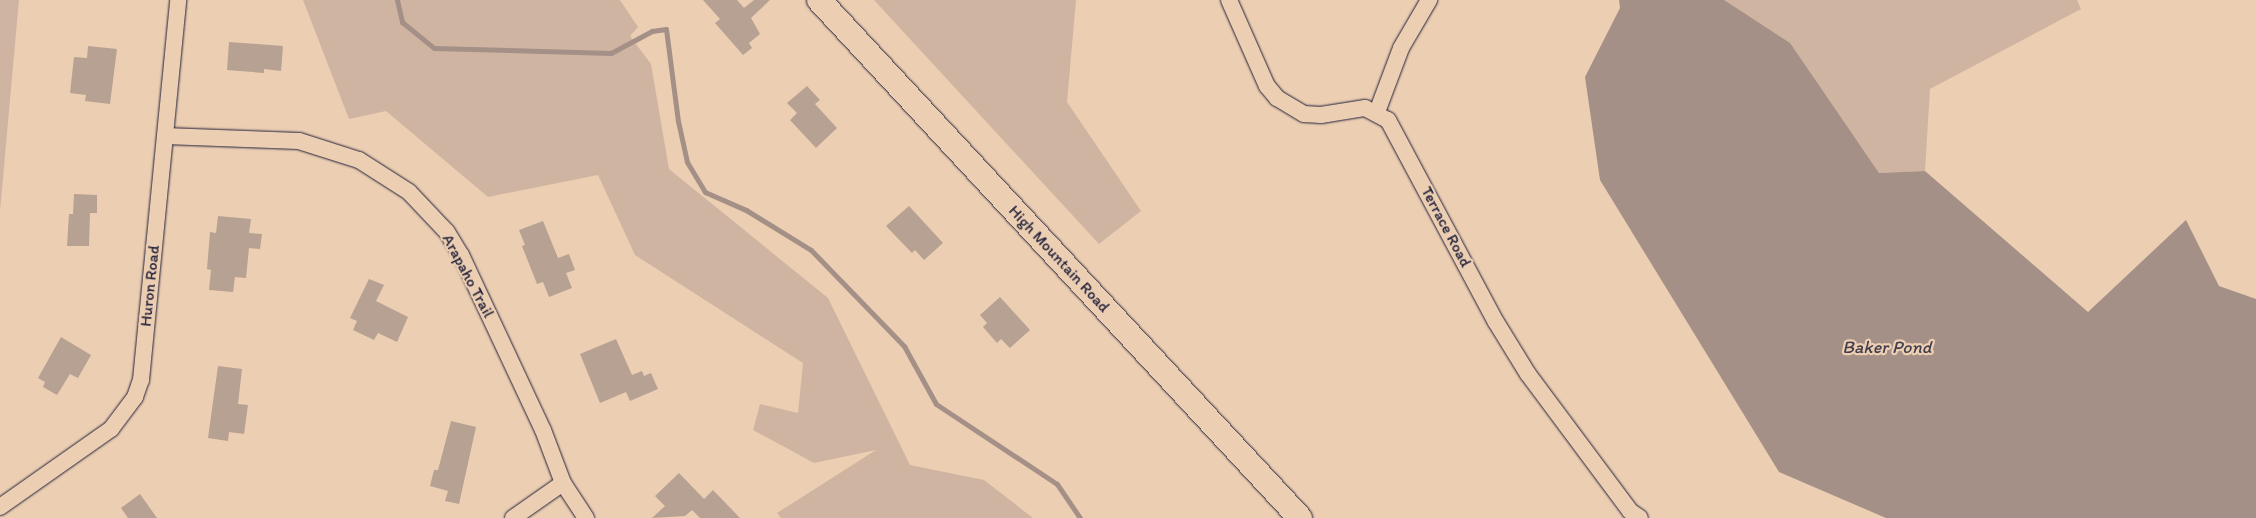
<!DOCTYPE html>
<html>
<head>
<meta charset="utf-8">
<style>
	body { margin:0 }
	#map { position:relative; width:2256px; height:518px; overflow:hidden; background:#ecceb2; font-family:Itim,sans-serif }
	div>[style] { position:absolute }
	.green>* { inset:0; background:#cfb5a1 }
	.water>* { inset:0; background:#a49087 }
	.stream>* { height:5px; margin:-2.5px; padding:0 2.5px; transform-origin:2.5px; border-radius:2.5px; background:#a49087 }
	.building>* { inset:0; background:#b7a192 }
	.roads { filter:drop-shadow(0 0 1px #22223b) drop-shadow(0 0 1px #22223b) }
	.street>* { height:16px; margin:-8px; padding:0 8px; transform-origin:8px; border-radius:8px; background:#ecceb2 }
	.secondary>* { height:24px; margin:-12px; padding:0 12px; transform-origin:12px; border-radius:12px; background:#ecceb2 }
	span { translate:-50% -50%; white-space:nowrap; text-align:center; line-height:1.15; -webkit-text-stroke:4.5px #ecceb2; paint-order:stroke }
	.street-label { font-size:16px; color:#22223b }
	.water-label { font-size:18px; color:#423e4e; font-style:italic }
</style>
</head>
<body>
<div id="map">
	<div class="green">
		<div style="clip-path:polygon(0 0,19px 0,0 211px)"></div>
		<div style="clip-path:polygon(303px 0,620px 0,638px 27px,630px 36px,651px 64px,669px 169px,828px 298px,910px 465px,984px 480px,1033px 518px,781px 518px,777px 513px,876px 450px,814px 463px,753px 430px,760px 404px,798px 413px,803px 363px,635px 255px,598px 175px,488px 197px,386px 111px,349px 119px)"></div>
		<div style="clip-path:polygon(874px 0,1076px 0,1067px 102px,1141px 211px,1099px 244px)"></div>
		<div style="clip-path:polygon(1724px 0,2077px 0,2081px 9px,1930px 89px,1925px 171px,1879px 173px,1859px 145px)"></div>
	</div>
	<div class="water">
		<div style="clip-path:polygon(1619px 0,1724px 0,1790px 43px,1879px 173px,1925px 171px,2088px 312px,2186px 220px,2219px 286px,2256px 299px,2256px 518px,1886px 518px,1779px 472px,1600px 180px,1585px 77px,1620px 8px)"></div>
	</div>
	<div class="stream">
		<div style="left:397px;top:0;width:23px;rotate:77deg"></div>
		<div style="left:402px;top:22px;width:41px;rotate:39.1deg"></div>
		<div style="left:434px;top:48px;width:177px;rotate:1.6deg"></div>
		<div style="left:611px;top:53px;width:47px;rotate:-28.2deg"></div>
		<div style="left:652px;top:31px;width:14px;rotate:-8deg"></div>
		<div style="left:666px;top:29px;width:93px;rotate:82.6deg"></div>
		<div style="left:678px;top:121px;width:42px;rotate:77.6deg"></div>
		<div style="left:687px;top:162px;width:35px;rotate:59deg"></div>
		<div style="left:705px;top:192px;width:45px;rotate:23.7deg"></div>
		<div style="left:746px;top:210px;width:76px;rotate:31.6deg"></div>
		<div style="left:811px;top:250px;width:134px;rotate:45.9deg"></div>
		<div style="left:904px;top:346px;width:66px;rotate:61.1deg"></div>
		<div style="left:936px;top:404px;width:145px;rotate:33.5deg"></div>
		<div style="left:1057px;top:484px;width:41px;rotate:55.9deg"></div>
	</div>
	<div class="building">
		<div style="clip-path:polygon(703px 0,737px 0,744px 8px,754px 0,770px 0,751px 18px,760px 34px,749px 43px,752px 48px,743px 55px,715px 23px,720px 19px)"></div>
		<div style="clip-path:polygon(229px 42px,283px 46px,281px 71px,264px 69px,264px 73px,227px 70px)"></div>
		<div style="clip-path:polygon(88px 46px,117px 49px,110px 104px,85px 101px,86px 95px,70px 93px,74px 57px,87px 58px)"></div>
		<div style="clip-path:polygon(807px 86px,820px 100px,815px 104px,837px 128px,816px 148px,790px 120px,797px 113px,787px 103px)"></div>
		<div style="clip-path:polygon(74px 194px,97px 195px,97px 213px,90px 213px,89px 246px,67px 246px,69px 214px,73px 214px)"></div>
		<div style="clip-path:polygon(909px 206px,943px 243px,924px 260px,915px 250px,912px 253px,886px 226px)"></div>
		<div style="clip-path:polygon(218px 216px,251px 219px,249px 233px,262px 234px,260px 249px,249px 248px,246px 278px,235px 277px,233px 292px,209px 290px,211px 270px,207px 269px,210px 232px,216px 233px)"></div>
		<div style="clip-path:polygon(543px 221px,558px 258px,569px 254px,575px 270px,566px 273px,572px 288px,549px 297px,543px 282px,537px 284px,522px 246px,525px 245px,519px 230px)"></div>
		<div style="clip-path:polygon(369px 279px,384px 285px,376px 301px,408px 317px,397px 342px,378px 333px,374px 340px,353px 330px,357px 321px,350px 318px)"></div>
		<div style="clip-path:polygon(1000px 297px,1030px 330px,1010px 348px,1001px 339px,997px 343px,983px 327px,987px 323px,980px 315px)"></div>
		<div style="clip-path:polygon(61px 337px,91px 355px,78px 378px,70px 374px,57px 395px,43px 387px,45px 382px,38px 378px)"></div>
		<div style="clip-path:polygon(616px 339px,632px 375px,642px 371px,644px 376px,651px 373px,658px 389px,630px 401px,626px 392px,600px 403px,580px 354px)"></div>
		<div style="clip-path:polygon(218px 366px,242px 369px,238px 404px,248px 405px,244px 434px,229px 432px,228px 441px,208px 438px)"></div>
		<div style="clip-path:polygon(451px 421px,476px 427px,459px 504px,445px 501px,448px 491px,430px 486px,434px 470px,438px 470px)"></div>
		<div style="clip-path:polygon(679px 473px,704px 499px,713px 490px,740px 518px,700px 518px,692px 510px,685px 516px,652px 518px,665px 506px,655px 496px)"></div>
		<div style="clip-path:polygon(140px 494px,157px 518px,128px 518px,121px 508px)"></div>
	</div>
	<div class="roads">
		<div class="street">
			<div style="left:1229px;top:0;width:94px;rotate:66.2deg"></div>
			<div style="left:1267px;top:86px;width:16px;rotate:50deg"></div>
			<div style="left:1277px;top:98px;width:31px;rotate:31deg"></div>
			<div style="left:1304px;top:114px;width:17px;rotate:3deg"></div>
			<div style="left:1321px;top:115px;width:45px;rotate:-9deg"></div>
			<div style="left:1365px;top:108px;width:26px;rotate:28deg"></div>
			<div style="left:1388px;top:120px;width:229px;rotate:61.9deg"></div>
			<div style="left:1496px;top:322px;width:61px;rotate:58.4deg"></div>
			<div style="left:1528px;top:374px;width:171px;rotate:53.3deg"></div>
			<div style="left:1630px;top:511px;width:12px;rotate:35deg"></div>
			<div style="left:1377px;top:112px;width:68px;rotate:-69.4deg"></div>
			<div style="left:1401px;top:48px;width:56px;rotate:-59.7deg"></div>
			<div style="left:165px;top:136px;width:134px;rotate:2.1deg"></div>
			<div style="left:299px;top:141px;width:63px;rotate:17.6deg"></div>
			<div style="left:359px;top:160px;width:59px;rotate:32.6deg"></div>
			<div style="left:409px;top:192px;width:55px;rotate:46.5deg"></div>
			<div style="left:447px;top:232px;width:27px;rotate:59deg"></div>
			<div style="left:461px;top:255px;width:193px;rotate:64.9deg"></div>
			<div style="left:543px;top:430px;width:57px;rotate:69.3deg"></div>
			<div style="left:563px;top:483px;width:42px;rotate:56.7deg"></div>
			<div style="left:0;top:507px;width:136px;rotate:-35.1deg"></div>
			<div style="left:111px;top:429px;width:40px;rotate:-53deg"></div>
			<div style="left:135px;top:397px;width:18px;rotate:-71deg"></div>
			<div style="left:141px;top:380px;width:382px;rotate:-84.4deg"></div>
			<div style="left:513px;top:518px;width:61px;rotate:-35deg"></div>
		</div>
		<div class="secondary">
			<div style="left:819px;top:0;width:707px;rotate:47.12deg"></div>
		</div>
	</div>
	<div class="street-label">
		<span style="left:1446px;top:227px;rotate:62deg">Terrace Road</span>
		<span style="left:1059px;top:259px;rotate:47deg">High Mountain Road</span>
		<span style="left:468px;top:276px;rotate:62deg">Arapaho Trail</span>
		<span style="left:150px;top:286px;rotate:-84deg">Huron Road</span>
	</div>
	<div class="water-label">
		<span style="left:1887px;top:347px">Baker Pond</span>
	</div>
</div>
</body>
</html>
